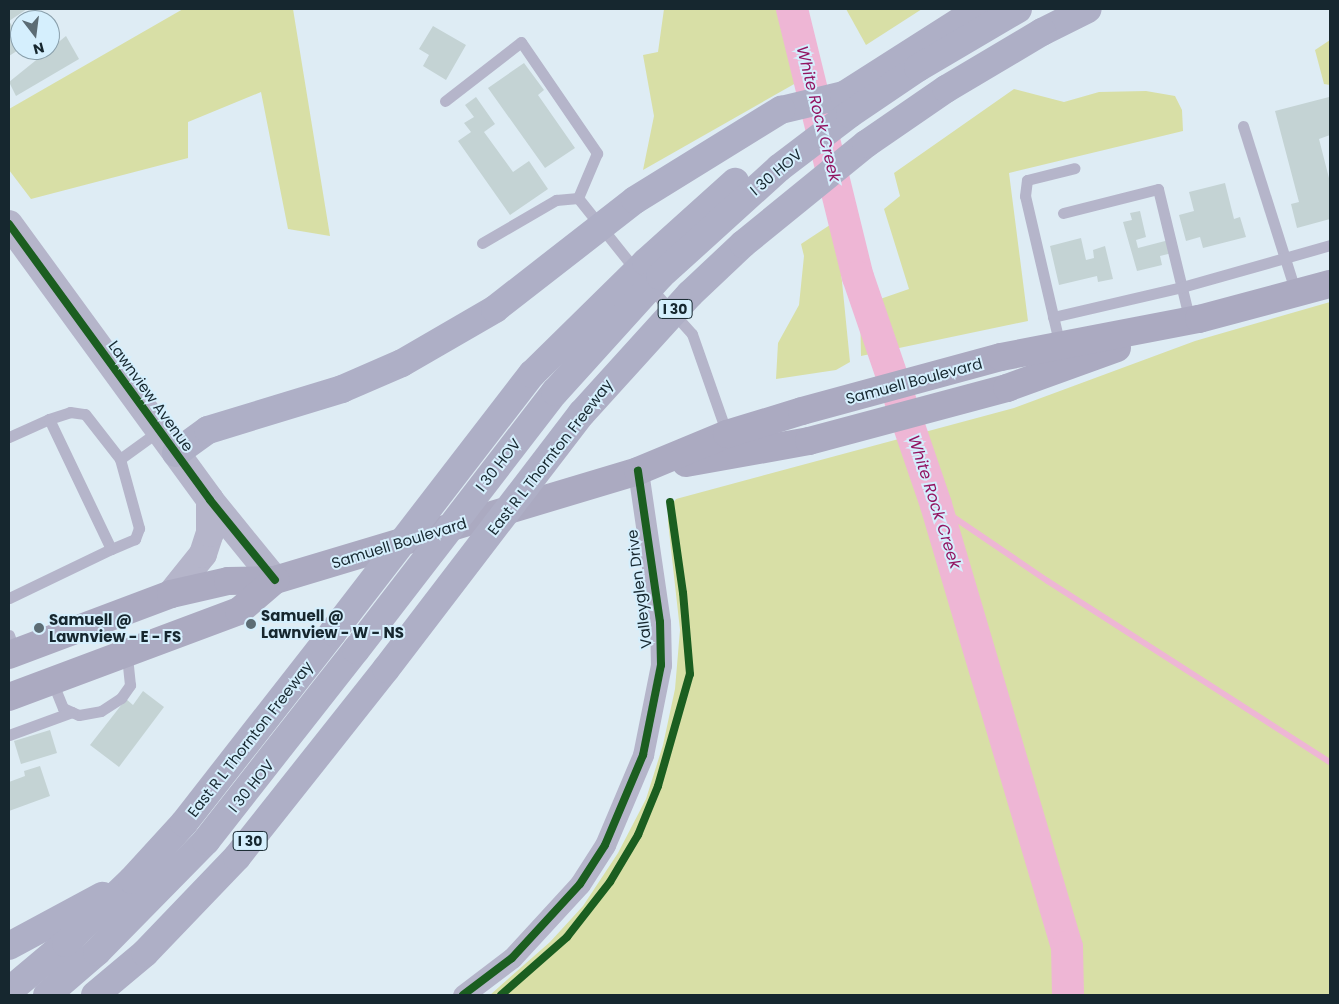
<!DOCTYPE html>
<html>
<head>
<meta charset="utf-8">
<style>
	body { margin:0 }
	#map { position:relative; width:1339px; height:1004px; overflow:hidden; background:#deecf4; font-family:Poppins,sans-serif }
	div>[style] { position:absolute }
	.green>* { inset:0; background:#d8dfa6 }
	.stream>* { height:5.5px; margin:-2.75px; padding:0 2.75px; transform-origin:2.75px; border-radius:2.75px; background:#eeb6d5 }
	.river>* { height:32px; margin:-16px; padding:0 16px; transform-origin:16px; border-radius:16px; background:#eeb6d5 }
	.building>* { inset:0; background:#c4d3d4 }
	.service>* { height:11px; margin:-5.5px; padding:0 5.5px; transform-origin:5.5px; border-radius:5.5px; background:#b5b5ca }
	.minor>* { height:21px; margin:-10.5px; padding:0 10.5px; transform-origin:10.5px; border-radius:10.5px; background:#b5b5ca }
	.tertiary>* { height:28px; margin:-14px; padding:0 14px; transform-origin:14px; border-radius:14px; background:#b5b5ca }
	.secondary>* { height:28px; margin:-14px; padding:0 14px; transform-origin:14px; border-radius:14px; background:#abaac1 }
	.motorway>* { height:28px; margin:-14px; padding:0 14px; transform-origin:14px; border-radius:14px; background:#aeafc6 }
	.motorway-bridge>* { height:28px; margin:-14px; padding:0 14px; transform-origin:14px; border-radius:14px; background:#aeafc6 }
	.cycleway>* { height:8px; margin:-4px; padding:0 4px; transform-origin:4px; border-radius:4px; background:#1b5e20 }
	.dots>* { width:14px; height:14px; translate:-50% -50%; box-sizing:border-box; border:2px solid #d5effd; border-radius:50% }
	span { translate:-50% -50%; white-space:nowrap; text-align:center; line-height:1.15; -webkit-text-stroke:4px #d5effd; paint-order:stroke }
	.shield-label span { padding:1px 4px; background:#d5effd; border:1px solid; border-radius:4px; -webkit-text-stroke-width:0 }
	.shield-label { font-size:14px; color:#16272f; font-weight:700 }
	.street-label { font-size:15px; color:#16272f }
	.poi-label { font-size:15px; color:#16272f; font-weight:700 }
	.left { translate:0 -50%; text-align:left }
	.water-label { font-size:16px; color:#931461; font-style:italic }
	.frame { position:absolute; inset:0; border:10px solid #16272f; pointer-events:none }
	.north { position:absolute; left:10px; top:10px; width:50px; height:50px; box-sizing:border-box; background:#d5effd; border:1px solid #899fab; border-radius:50%; rotate:165deg; font-size:14px; font-weight:700; line-height:20px; text-align:center; color:#16272f }
	.north::after { content:''; display:block; margin:auto; width:18px; height:22px; background:#5c6c74; clip-path:polygon(50% 0,100% 100%,50% 72%,0 100%) }
</style>
</head>
<body>
<div id="map">
	<div class="green">
		<div style="clip-path:polygon(183px 9px,293px 9px,330px 236px,288px 229px,261px 92px,188px 122px,188px 158px,31px 199px,9px 170px,9px 109px)"></div>
		<div style="clip-path:polygon(664px 9px,778px 9px,796px 83px,643px 170px,654px 116px,643px 55px,658px 52px)"></div>
		<div style="clip-path:polygon(846px 9px,922px 9px,866px 45px)"></div>
		<div style="clip-path:polygon(1330px 40px,1330px 85px,1324px 84px,1315px 50px)"></div>
		<div style="clip-path:polygon(1014px 89px,1064px 102px,1099px 92px,1146px 91px,1175px 96px,1182px 110px,1183px 131px,1009px 173px,1028px 321px,861px 356px,860px 306px,909px 289px,884px 209px,900px 196px,894px 173px)"></div>
		<div style="clip-path:polygon(836px 221px,850px 362px,836px 370px,776px 379px,778px 343px,799px 305px,804px 256px,801px 244px)"></div>
		<div style="clip-path:polygon(1330px 302px,1330px 995px,490px 995px,550px 942px,583px 906px,618px 853px,646px 799px,663px 745px,675px 689px,680px 630px,668px 522px,668px 509px,676px 499px,1014px 408px,1195px 341px)"></div>
	</div>
	<div class="stream">
		<div style="left:936px;top:505px;width:135px;rotate:34.2deg"></div>
		<div style="left:1048px;top:581px;width:335px;rotate:32.7deg"></div>
	</div>
	<div class="river">
		<div style="left:792px;top:9px;width:276px;rotate:76.2deg"></div>
		<div style="left:858px;top:277px;width:241px;rotate:71.1deg"></div>
		<div style="left:936px;top:505px;width:461px;rotate:73.5deg"></div>
		<div style="left:1067px;top:947px;width:48px;rotate:88.8deg"></div>
	</div>
	<div class="building">
		<div style="clip-path:polygon(9px 9px,27px 9px,9px 21px,20px 38px,20px 49px,9px 56px)"></div>
		<div style="clip-path:polygon(433px 26px,466px 45px,446px 80px,423px 66px,429px 55px,419px 49px)"></div>
		<div style="clip-path:polygon(66px 36px,79px 59px,16px 96px,9px 82px)"></div>
		<div style="clip-path:polygon(524px 63px,544px 90px,538px 95px,575px 148px,545px 168px,488px 88px)"></div>
		<div style="clip-path:polygon(476px 97px,495px 124px,484px 132px,513px 172px,529px 161px,548px 189px,510px 215px,458px 141px,471px 132px,464px 123px,474px 117px,465px 105px)"></div>
		<div style="clip-path:polygon(1329px 97px,1330px 135px,1319px 139px,1330px 182px,1330px 219px,1297px 228px,1291px 204px,1299px 202px,1275px 111px)"></div>
		<div style="clip-path:polygon(1225px 183px,1234px 219px,1240px 217px,1246px 237px,1203px 248px,1200px 237px,1186px 241px,1179px 215px,1194px 211px,1189px 192px)"></div>
		<div style="clip-path:polygon(1140px 211px,1146px 237px,1136px 240px,1138px 248px,1169px 240px,1172px 253px,1160px 256px,1162px 265px,1137px 271px,1123px 222px,1132px 220px,1130px 213px)"></div>
		<div style="clip-path:polygon(1081px 238px,1086px 260px,1094px 258px,1093px 250px,1105px 246px,1113px 279px,1098px 282px,1097px 276px,1059px 285px,1050px 246px)"></div>
		<div style="clip-path:polygon(143px 691px,164px 707px,119px 767px,90px 745px,126px 699px,133px 705px)"></div>
		<div style="clip-path:polygon(50px 730px,57px 753px,21px 764px,14px 741px)"></div>
		<div style="clip-path:polygon(40px 766px,50px 796px,9px 811px,9px 782px,25px 776px,24px 771px)"></div>
	</div>
	<div class="service">
		<div style="left:445px;top:101px;width:96px;rotate:-37.8deg"></div>
		<div style="left:521px;top:42px;width:135px;rotate:55.6deg"></div>
		<div style="left:597px;top:153px;width:49px;rotate:112.9deg"></div>
		<div style="left:578px;top:198px;width:95px;rotate:51.4deg"></div>
		<div style="left:1243px;top:126px;width:175px;rotate:72.4deg"></div>
		<div style="left:1063px;top:213px;width:98px;rotate:-14.2deg"></div>
		<div style="left:1158px;top:189px;width:136px;rotate:76.4deg"></div>
		<div style="left:482px;top:243px;width:86px;rotate:-30.2deg"></div>
		<div style="left:556px;top:200px;width:22px;rotate:-5deg"></div>
		<div style="left:649px;top:286px;width:64px;rotate:48.1deg"></div>
		<div style="left:692px;top:334px;width:106px;rotate:70.7deg"></div>
		<div style="left:1053px;top:317px;width:132px;rotate:-13.1deg"></div>
		<div style="left:1182px;top:287px;width:154px;rotate:-15.8deg"></div>
		<div style="left:1060px;top:346px;width:154px;rotate:-103.1deg"></div>
		<div style="left:1025px;top:196px;width:16px;rotate:-83deg"></div>
		<div style="left:1027px;top:180px;width:49px;rotate:-14deg"></div>
		<div style="left:49px;top:419px;width:22px;rotate:-18deg"></div>
		<div style="left:70px;top:412px;width:15px;rotate:8deg"></div>
		<div style="left:85px;top:414px;width:57px;rotate:52.1deg"></div>
		<div style="left:120px;top:459px;width:72px;rotate:74.6deg"></div>
		<div style="left:139px;top:528px;width:12px;rotate:110deg"></div>
		<div style="left:135px;top:539px;width:26px;rotate:157deg"></div>
		<div style="left:9px;top:437px;width:44px;rotate:-24.2deg"></div>
		<div style="left:49px;top:419px;width:144px;rotate:64.5deg"></div>
		<div style="left:111px;top:549px;width:113px;rotate:154.3deg"></div>
		<div style="left:120px;top:459px;width:49px;rotate:-35.9deg"></div>
		<div style="left:9px;top:635px;width:18px;rotate:71deg"></div>
		<div style="left:52px;top:681px;width:29px;rotate:68deg"></div>
		<div style="left:63px;top:708px;width:17px;rotate:24deg"></div>
		<div style="left:79px;top:715px;width:22px;rotate:-10deg"></div>
		<div style="left:101px;top:711px;width:24px;rotate:-33deg"></div>
		<div style="left:121px;top:698px;width:16px;rotate:-55deg"></div>
		<div style="left:130px;top:685px;width:31px;rotate:-96deg"></div>
		<div style="left:9px;top:735px;width:67px;rotate:-20.1deg"></div>
	</div>
	<div class="minor">
		<div style="left:463px;top:995px;width:61px;rotate:-37.1deg"></div>
		<div style="left:512px;top:958px;width:100px;rotate:-47.4deg"></div>
		<div style="left:580px;top:884px;width:46px;rotate:-57.3deg"></div>
		<div style="left:605px;top:845px;width:98px;rotate:-67.1deg"></div>
		<div style="left:643px;top:755px;width:92px;rotate:-78.7deg"></div>
		<div style="left:661px;top:665px;width:43px;rotate:-91.3deg"></div>
		<div style="left:660px;top:622px;width:153px;rotate:-98.3deg"></div>
	</div>
	<div class="tertiary">
		<div style="left:9px;top:224px;width:341px;rotate:53.9deg"></div>
		<div style="left:210px;top:500px;width:103px;rotate:50.9deg"></div>
		<div style="left:171px;top:594px;width:51px;rotate:-51.3deg"></div>
		<div style="left:203px;top:554px;width:22px;rotate:-72deg"></div>
		<div style="left:210px;top:533px;width:33px;rotate:-90deg"></div>
	</div>
	<div class="secondary">
		<div style="left:686px;top:463px;width:125px;rotate:-10.1deg"></div>
		<div style="left:809px;top:441px;width:205px;rotate:-15deg"></div>
		<div style="left:1007px;top:388px;width:117px;rotate:-20deg"></div>
		<div style="left:9px;top:655px;width:173px;rotate:-20.6deg"></div>
		<div style="left:171px;top:594px;width:58px;rotate:-12.8deg"></div>
		<div style="left:228px;top:581px;width:47px;rotate:-1.2deg"></div>
		<div style="left:275px;top:580px;width:379px;rotate:-16.7deg"></div>
		<div style="left:638px;top:471px;width:96px;rotate:-22.6deg"></div>
		<div style="left:727px;top:434px;width:78px;rotate:-17deg"></div>
		<div style="left:802px;top:411px;width:206px;rotate:-15.2deg"></div>
		<div style="left:1001px;top:357px;width:202px;rotate:-10.9deg"></div>
		<div style="left:1199px;top:319px;width:136px;rotate:-15deg"></div>
		<div style="left:9px;top:697px;width:246px;rotate:-20.5deg"></div>
		<div style="left:239px;top:611px;width:48px;rotate:-40.7deg"></div>
	</div>
	<div class="motorway">
		<div style="left:1042px;top:32px;width:51px;rotate:-26.6deg"></div>
		<div style="left:781px;top:110px;width:65px;rotate:-13.4deg"></div>
		<div style="left:844px;top:95px;width:160px;rotate:-32.5deg"></div>
		<div style="left:176px;top:453px;width:39px;rotate:-36deg"></div>
		<div style="left:208px;top:430px;width:140px;rotate:-17deg"></div>
		<div style="left:342px;top:389px;width:65px;rotate:-23.4deg"></div>
		<div style="left:9px;top:946px;width:106px;rotate:-28.3deg"></div>
		<div style="left:9px;top:991px;width:75px;rotate:-40.1deg"></div>
		<div style="left:66px;top:943px;width:91px;rotate:-43.7deg"></div>
		<div style="left:132px;top:880px;width:77px;rotate:-47.6deg"></div>
		<div style="left:184px;top:823px;width:242px;rotate:-52deg"></div>
		<div style="left:47px;top:995px;width:66px;rotate:-40.7deg"></div>
		<div style="left:97px;top:952px;width:156px;rotate:-45.5deg"></div>
		<div style="left:206px;top:841px;width:243px;rotate:-51.9deg"></div>
		<div style="left:95px;top:995px;width:65px;rotate:-40deg"></div>
		<div style="left:145px;top:953px;width:133px;rotate:-46.2deg"></div>
		<div style="left:237px;top:857px;width:240px;rotate:-51.6deg"></div>
	</div>
	<div class="motorway-bridge">
		<div style="left:402px;top:363px;width:108px;rotate:-30.1deg"></div>
		<div style="left:495px;top:309px;width:177px;rotate:-37.9deg"></div>
		<div style="left:635px;top:200px;width:172px;rotate:-31.7deg"></div>
		<div style="left:333px;top:632px;width:326px;rotate:-52.4deg"></div>
		<div style="left:532px;top:374px;width:160px;rotate:-44.5deg"></div>
		<div style="left:646px;top:262px;width:120px;rotate:-42deg"></div>
		<div style="left:356px;top:650px;width:326px;rotate:-52.4deg"></div>
		<div style="left:555px;top:392px;width:156px;rotate:-47.8deg"></div>
		<div style="left:660px;top:276px;width:161px;rotate:-42.2deg"></div>
		<div style="left:779px;top:168px;width:89px;rotate:-37.3deg"></div>
		<div style="left:850px;top:114px;width:82px;rotate:-34.1deg"></div>
		<div style="left:918px;top:68px;width:116px;rotate:-30.5deg"></div>
		<div style="left:386px;top:669px;width:322px;rotate:-52.6deg"></div>
		<div style="left:582px;top:413px;width:161px;rotate:-47.8deg"></div>
		<div style="left:690px;top:294px;width:73px;rotate:-43.3deg"></div>
		<div style="left:743px;top:244px;width:159px;rotate:-39.1deg"></div>
		<div style="left:866px;top:144px;width:97px;rotate:-34.5deg"></div>
		<div style="left:946px;top:89px;width:112px;rotate:-30.7deg"></div>
	</div>
	<div class="cycleway">
		<div style="left:9px;top:224px;width:341px;rotate:53.9deg"></div>
		<div style="left:210px;top:500px;width:103px;rotate:50.9deg"></div>
		<div style="left:463px;top:995px;width:61px;rotate:-37.1deg"></div>
		<div style="left:512px;top:958px;width:100px;rotate:-47.4deg"></div>
		<div style="left:580px;top:884px;width:46px;rotate:-57.3deg"></div>
		<div style="left:605px;top:845px;width:98px;rotate:-67.1deg"></div>
		<div style="left:643px;top:755px;width:92px;rotate:-78.7deg"></div>
		<div style="left:661px;top:665px;width:43px;rotate:-91.3deg"></div>
		<div style="left:660px;top:622px;width:153px;rotate:-98.3deg"></div>
		<div style="left:501px;top:995px;width:88px;rotate:-41.3deg"></div>
		<div style="left:567px;top:937px;width:70px;rotate:-52deg"></div>
		<div style="left:610px;top:882px;width:55px;rotate:-59.2deg"></div>
		<div style="left:638px;top:835px;width:53px;rotate:-67.8deg"></div>
		<div style="left:658px;top:786px;width:116px;rotate:-74.1deg"></div>
		<div style="left:690px;top:674px;width:81px;rotate:-94.9deg"></div>
		<div style="left:683px;top:593px;width:92px;rotate:-98.1deg"></div>
	</div>
	<div class="dots">
		<div style="left:251px;top:624px;background:#5c6c74"></div>
		<div style="left:39px;top:628px;background:#5c6c74"></div>
	</div>
	<div class="shield-label">
		<span style="left:675px;top:309px">I 30</span>
		<span style="left:250px;top:841px">I 30</span>
	</div>
	<div class="street-label">
		<span style="left:776px;top:172px;rotate:-40deg">I 30 HOV</span>
		<span style="left:914px;top:381px;rotate:-15deg">Samuell Boulevard</span>
		<span style="left:151px;top:396px;rotate:54deg">Lawnview Avenue</span>
		<span style="left:550px;top:457px;rotate:-52deg">East R L Thornton Freeway</span>
		<span style="left:498px;top:465px;rotate:-52deg">I 30 HOV</span>
		<span style="left:399px;top:543px;rotate:-17deg">Samuell Boulevard</span>
		<span style="left:639px;top:589px;rotate:-97deg">Valleyglen Drive</span>
		<span style="left:250px;top:739px;rotate:-52deg">East R L Thornton Freeway</span>
		<span style="left:251px;top:786px;rotate:-51deg">I 30 HOV</span>
	</div>
	<div class="poi-label">
		<span class="left" style="left:261px;top:624px">Samuell @<br>Lawnview - W - NS</span>
		<span class="left" style="left:49px;top:628px">Samuell @<br>Lawnview - E - FS</span>
	</div>
	<div class="water-label">
		<span style="left:818px;top:114px;rotate:76deg">White Rock Creek</span>
		<span style="left:934px;top:502px;rotate:72deg">White Rock Creek</span>
	</div>
	<div class="frame"></div>
	<div class="north">N</div>
</div>
</body>
</html>
